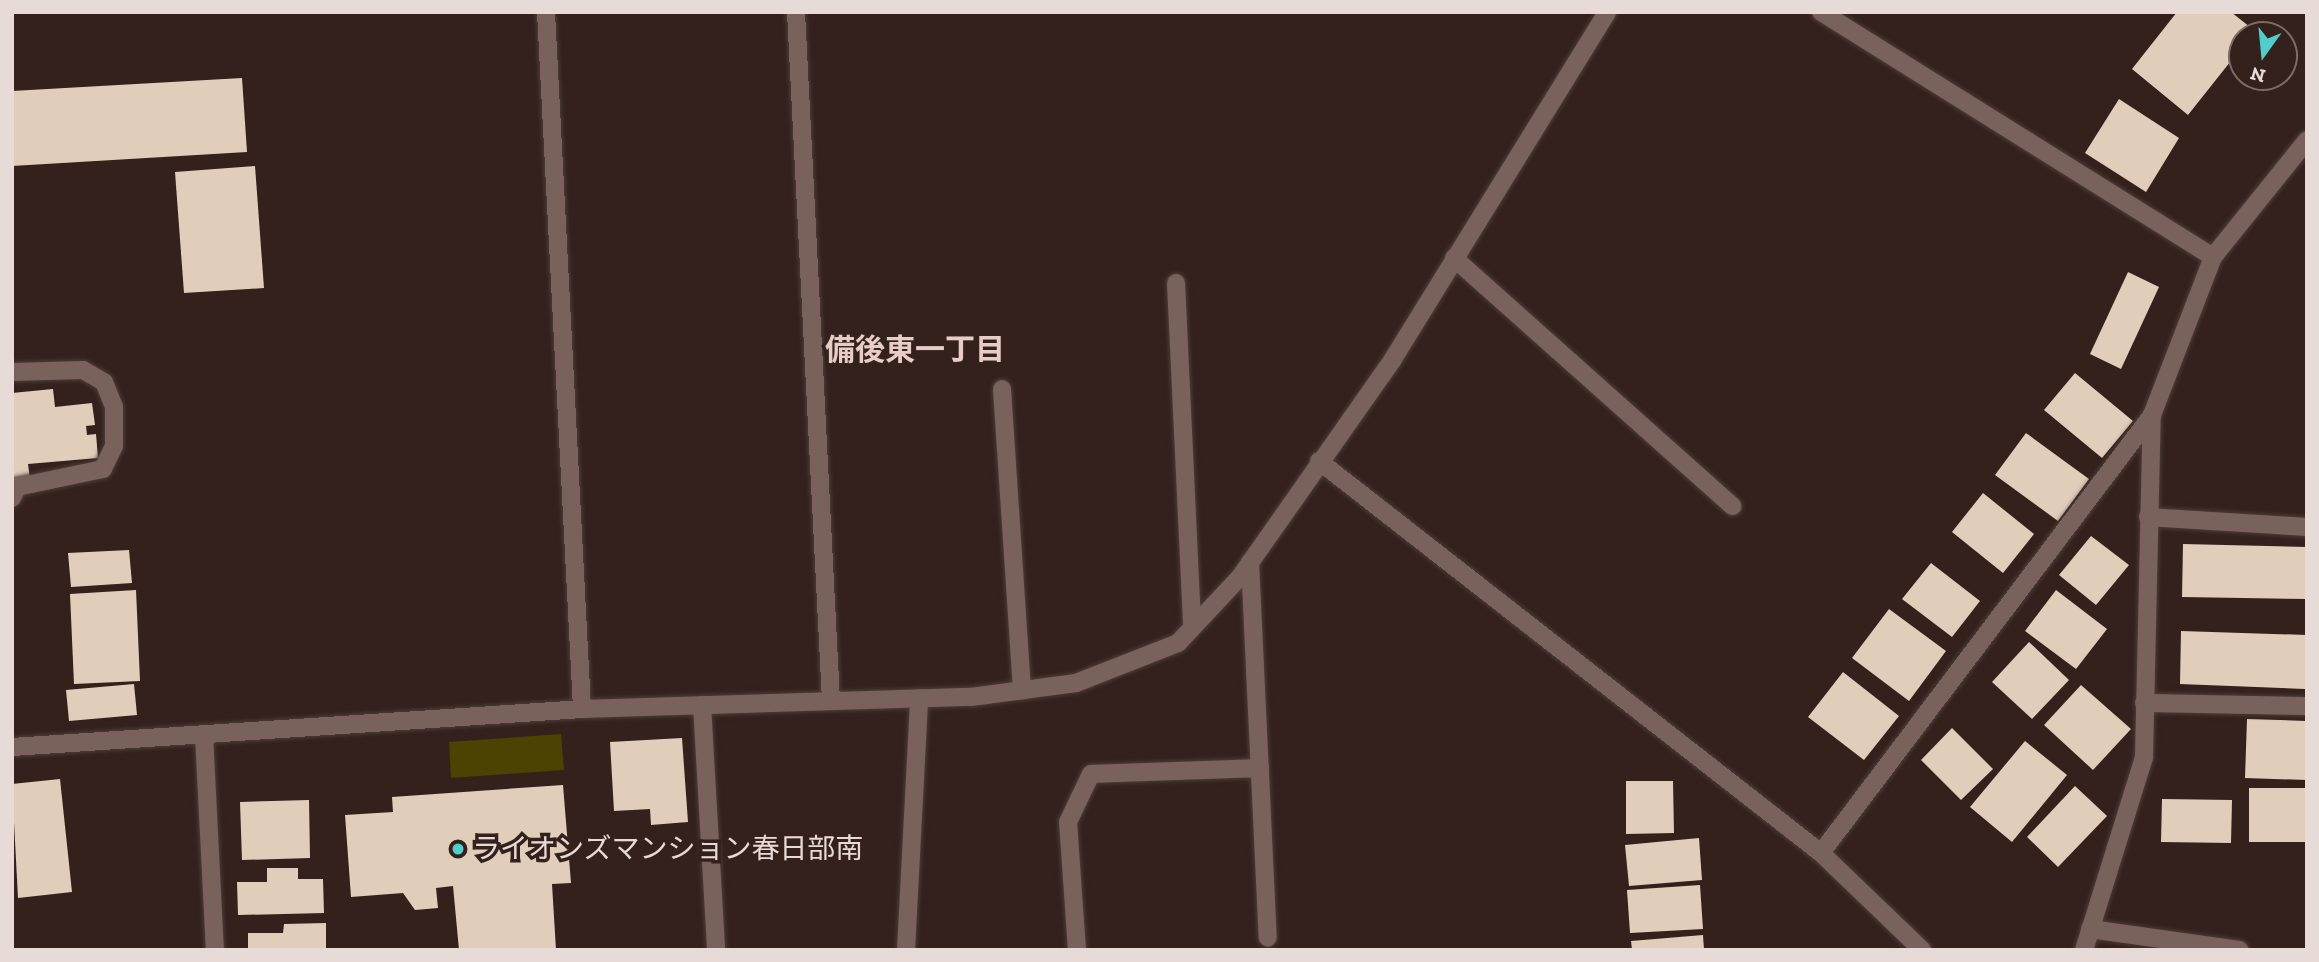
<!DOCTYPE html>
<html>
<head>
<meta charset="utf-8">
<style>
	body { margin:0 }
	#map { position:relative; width:2319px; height:962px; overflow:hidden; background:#34211c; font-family:"Zilla Slab","Noto Sans JP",serif }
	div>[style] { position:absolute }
	.green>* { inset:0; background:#4c4202 }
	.building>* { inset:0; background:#e0cebb }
	.roads { filter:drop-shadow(0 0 2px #4c3c38) drop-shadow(0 0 2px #4c3c38) }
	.service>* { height:18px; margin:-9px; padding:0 9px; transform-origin:9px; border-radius:9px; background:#7a625c }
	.minor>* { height:18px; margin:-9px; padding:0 9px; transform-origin:9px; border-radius:9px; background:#7a625c }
	.dots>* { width:19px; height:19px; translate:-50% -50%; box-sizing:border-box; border:4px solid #34211c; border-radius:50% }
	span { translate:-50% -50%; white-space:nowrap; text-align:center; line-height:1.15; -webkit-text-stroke:7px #34211c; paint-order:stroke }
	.poi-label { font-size:28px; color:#e8dad7 }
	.left { translate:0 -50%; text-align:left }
	.neighbourhood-label { font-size:30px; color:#e8cdc6; font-weight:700 }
	.frame { position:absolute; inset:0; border:14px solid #e8dad7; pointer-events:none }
	.north { position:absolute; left:2228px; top:21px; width:70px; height:70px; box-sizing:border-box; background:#34211c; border:2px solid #7c6b67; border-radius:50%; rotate:195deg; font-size:19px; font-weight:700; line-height:28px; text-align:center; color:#e8dad7 }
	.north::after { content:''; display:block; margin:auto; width:24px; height:32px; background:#52cdce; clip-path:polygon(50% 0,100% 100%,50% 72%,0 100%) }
</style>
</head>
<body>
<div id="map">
	<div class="green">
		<div style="clip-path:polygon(561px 734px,564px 770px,451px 778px,449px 742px)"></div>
	</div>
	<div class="building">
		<div style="clip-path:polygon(2177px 12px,2231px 12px,2255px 31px,2242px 35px,2242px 47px,2188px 115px,2132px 69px)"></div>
		<div style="clip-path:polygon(242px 78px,247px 152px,12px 166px,12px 91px)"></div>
		<div style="clip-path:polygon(2119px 99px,2179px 138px,2146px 192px,2085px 153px)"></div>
		<div style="clip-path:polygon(255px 166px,264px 288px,184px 293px,175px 172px)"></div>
		<div style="clip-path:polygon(2128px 272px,2159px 287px,2121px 369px,2090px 354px)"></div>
		<div style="clip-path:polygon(2075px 373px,2133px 421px,2102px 458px,2044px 410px)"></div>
		<div style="clip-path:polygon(53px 389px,55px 407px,92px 403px,95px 425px,86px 426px,87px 435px,96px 434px,98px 458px,28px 464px,30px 479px,12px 481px,12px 393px)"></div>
		<div style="clip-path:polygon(2026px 433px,2089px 479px,2058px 521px,1995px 475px)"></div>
		<div style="clip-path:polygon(1983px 493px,2034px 534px,2003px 573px,1952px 532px)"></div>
		<div style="clip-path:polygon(2091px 536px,2129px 565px,2096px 605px,2059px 575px)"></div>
		<div style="clip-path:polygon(2183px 544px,2307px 547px,2307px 599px,2182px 597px)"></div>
		<div style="clip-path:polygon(129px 550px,132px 583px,71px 587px,68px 553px)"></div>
		<div style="clip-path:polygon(1931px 563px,1980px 601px,1952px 637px,1902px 599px)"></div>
		<div style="clip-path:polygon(136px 590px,140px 681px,74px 684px,70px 594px)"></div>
		<div style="clip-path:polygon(2056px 590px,2107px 629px,2076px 669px,2025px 631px)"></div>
		<div style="clip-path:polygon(1889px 609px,1946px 651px,1909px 701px,1852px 658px)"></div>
		<div style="clip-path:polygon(2181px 631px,2307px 635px,2305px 689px,2180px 684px)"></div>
		<div style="clip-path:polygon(2029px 642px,2069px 680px,2032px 719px,1992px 682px)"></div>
		<div style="clip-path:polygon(1843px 672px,1899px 716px,1864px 760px,1808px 717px)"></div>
		<div style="clip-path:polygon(134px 684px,137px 715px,69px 721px,66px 690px)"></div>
		<div style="clip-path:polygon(2081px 685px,2131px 729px,2093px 770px,2044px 725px)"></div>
		<div style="clip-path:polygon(2247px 719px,2307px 721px,2307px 780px,2245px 778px)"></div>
		<div style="clip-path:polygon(1952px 728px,1993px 769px,1961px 800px,1921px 760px)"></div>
		<div style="clip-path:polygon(682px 738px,688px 822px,651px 825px,650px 809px,614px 811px,610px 742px)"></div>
		<div style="clip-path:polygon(2025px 741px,2067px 775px,2012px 842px,1970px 807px)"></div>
		<div style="clip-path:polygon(60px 779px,72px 892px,18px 898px,12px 784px)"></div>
		<div style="clip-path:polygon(1626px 781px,1673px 781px,1674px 833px,1626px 834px)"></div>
		<div style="clip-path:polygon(563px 785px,571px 883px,552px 884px,556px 950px,459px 950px,453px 886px,436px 888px,438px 908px,415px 910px,403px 893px,351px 897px,345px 815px,393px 812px,392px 797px)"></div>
		<div style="clip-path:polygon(2075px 786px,2107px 816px,2058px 867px,2027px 837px)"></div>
		<div style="clip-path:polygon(2249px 788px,2307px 788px,2307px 842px,2249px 842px)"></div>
		<div style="clip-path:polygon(2162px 799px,2232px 800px,2231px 843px,2161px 842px)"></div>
		<div style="clip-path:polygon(309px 800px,310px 858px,242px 860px,240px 802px)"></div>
		<div style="clip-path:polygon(1699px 838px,1702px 880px,1629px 886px,1625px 845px)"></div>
		<div style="clip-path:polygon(267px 868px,298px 868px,298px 879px,323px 879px,324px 913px,238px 915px,237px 882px,267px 882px)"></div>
		<div style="clip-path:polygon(1700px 885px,1703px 929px,1630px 933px,1627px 890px)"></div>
		<div style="clip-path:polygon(326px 923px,326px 950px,248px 950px,248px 933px,283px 933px,284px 924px)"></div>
		<div style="clip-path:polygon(1703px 935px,1704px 950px,1632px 950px,1631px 941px)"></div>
	</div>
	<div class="roads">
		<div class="service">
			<div style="left:1454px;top:258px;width:373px;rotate:41.7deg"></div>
			<div style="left:1176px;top:283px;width:344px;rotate:87.3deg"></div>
			<div style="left:12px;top:372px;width:71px;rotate:-1.6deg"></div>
			<div style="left:83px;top:370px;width:24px;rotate:30deg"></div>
			<div style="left:104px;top:382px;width:27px;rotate:68deg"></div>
			<div style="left:114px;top:407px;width:39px;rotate:90deg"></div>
			<div style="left:114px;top:446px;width:25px;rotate:116deg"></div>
			<div style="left:103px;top:469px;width:88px;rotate:168.2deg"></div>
			<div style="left:17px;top:487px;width:12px;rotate:114deg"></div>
			<div style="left:1002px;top:389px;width:302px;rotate:86.2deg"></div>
			<div style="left:1250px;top:562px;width:376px;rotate:87.3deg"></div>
			<div style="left:204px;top:735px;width:215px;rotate:87.1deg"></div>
			<div style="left:1821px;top:853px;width:549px;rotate:-52.92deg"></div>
			<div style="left:906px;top:950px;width:252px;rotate:-87deg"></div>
			<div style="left:1077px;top:950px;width:128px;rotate:-94deg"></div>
			<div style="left:1068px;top:822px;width:53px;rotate:-64.4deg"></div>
			<div style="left:1091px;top:774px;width:169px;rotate:-2deg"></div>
		</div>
		<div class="minor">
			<div style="left:546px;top:12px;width:698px;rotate:87.04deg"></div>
			<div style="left:796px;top:12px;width:690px;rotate:87.09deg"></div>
			<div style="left:1821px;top:12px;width:462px;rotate:32deg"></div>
			<div style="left:1319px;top:461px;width:637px;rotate:37.99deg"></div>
			<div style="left:1821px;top:853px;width:140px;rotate:43.8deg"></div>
			<div style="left:2148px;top:517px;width:159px;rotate:3.6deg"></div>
			<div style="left:2144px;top:703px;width:163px;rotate:1.1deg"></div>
			<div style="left:702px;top:705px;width:245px;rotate:86.7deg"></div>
			<div style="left:12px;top:747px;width:571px;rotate:-3.81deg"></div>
			<div style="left:582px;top:709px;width:389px;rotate:-1.8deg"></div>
			<div style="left:971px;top:697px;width:106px;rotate:-7.6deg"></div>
			<div style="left:1076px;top:683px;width:110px;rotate:-21.4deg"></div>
			<div style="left:1178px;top:643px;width:91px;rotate:-46.8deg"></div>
			<div style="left:1240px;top:577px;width:266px;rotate:-54.9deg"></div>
			<div style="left:1393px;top:359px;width:408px;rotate:-58.3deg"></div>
			<div style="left:2090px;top:929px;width:151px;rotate:8deg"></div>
			<div style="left:2084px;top:950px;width:202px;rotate:-72.7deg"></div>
			<div style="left:2144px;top:757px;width:342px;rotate:-88.7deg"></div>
			<div style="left:2152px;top:415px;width:169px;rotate:-68.9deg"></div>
			<div style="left:2213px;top:257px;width:150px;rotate:-51.2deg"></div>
		</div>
	</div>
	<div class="dots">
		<div style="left:458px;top:849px;background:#52cdce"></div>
	</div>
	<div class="poi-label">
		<span class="left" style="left:472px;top:849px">ライオンズマンション春日部南</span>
	</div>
	<div class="neighbourhood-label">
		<span style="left:915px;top:350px">備後東一丁目</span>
	</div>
	<div class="frame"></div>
	<div class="north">N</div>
</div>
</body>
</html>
